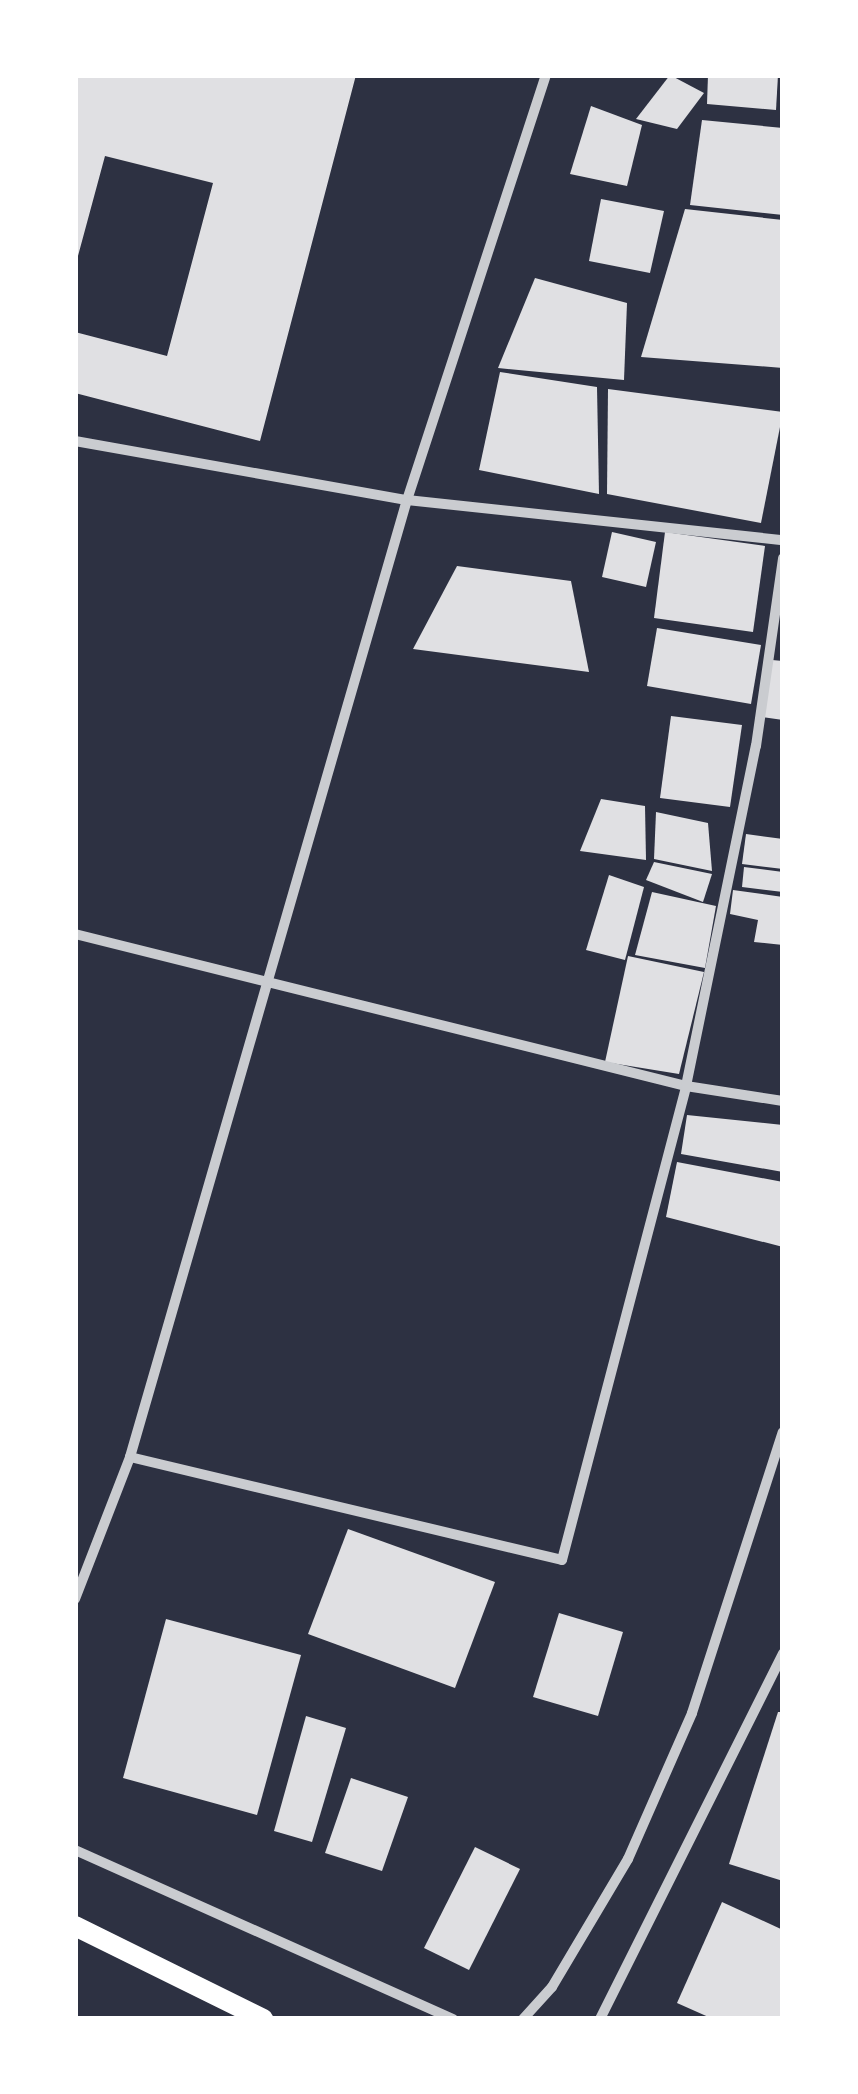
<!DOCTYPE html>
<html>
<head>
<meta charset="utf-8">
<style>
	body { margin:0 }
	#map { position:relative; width:858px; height:2094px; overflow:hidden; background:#2d3142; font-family:"IBM Plex Serif",serif }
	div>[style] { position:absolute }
	.building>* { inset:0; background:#e0e0e3 }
	.minor>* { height:10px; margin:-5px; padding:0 5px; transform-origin:5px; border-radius:5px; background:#caccd0 }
	.secondary>* { height:20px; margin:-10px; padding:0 10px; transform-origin:10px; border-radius:10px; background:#fff }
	span { translate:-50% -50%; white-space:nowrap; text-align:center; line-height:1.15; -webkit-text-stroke:10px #fff; paint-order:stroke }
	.frame { position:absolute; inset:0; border:78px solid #fff; pointer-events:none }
</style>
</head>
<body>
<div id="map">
	<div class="building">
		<div style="clip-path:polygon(75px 75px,356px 75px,260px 441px,75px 393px,75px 332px,167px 356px,213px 183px,105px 156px,75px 267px)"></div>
		<div style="clip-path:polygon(670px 75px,704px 93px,677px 129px,636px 119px)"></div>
		<div style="clip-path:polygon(708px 75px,778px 75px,776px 110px,707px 104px)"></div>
		<div style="clip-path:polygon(591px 106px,642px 125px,627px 186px,570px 174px)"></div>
		<div style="clip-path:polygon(702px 120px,783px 128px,783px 215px,690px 205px)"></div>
		<div style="clip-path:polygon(601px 199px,664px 211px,650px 273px,589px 261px)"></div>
		<div style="clip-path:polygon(685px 209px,783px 220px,783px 368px,641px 357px)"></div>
		<div style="clip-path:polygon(535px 278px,627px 303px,624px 380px,498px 368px)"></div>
		<div style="clip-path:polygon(500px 372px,597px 387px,599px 494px,479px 470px)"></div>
		<div style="clip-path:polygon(608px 389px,783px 412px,761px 523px,607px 494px)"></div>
		<div style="clip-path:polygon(612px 532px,656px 542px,646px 587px,602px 577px)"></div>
		<div style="clip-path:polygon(665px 532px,765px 546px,753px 632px,654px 618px)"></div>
		<div style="clip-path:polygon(457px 566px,571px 581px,589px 672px,413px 649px)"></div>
		<div style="clip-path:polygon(657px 628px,761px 645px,751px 704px,647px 686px)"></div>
		<div style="clip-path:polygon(772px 660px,783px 661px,783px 720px,762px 717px)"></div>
		<div style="clip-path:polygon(671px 716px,742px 725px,730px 807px,660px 798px)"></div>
		<div style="clip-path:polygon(601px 799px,645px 806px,646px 860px,580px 851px)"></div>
		<div style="clip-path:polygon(656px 812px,708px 823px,712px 871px,654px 859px)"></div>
		<div style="clip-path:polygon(746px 834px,783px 839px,783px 869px,742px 864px)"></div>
		<div style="clip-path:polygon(654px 862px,712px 874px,703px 902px,646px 880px)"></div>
		<div style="clip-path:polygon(744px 867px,783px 872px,783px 892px,742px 887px)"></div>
		<div style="clip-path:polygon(609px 875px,644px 887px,625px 960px,586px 950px)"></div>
		<div style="clip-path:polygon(733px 890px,783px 897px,783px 945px,754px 942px,758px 920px,730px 914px)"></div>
		<div style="clip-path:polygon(652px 892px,716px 906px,705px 968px,635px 955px)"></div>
		<div style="clip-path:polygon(628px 956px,704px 972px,679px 1074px,605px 1062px)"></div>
		<div style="clip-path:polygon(687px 1115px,783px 1125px,783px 1172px,681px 1154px)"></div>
		<div style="clip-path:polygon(677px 1162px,783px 1182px,783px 1247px,666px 1217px)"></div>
		<div style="clip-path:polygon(348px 1529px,495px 1582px,455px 1688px,308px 1634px)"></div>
		<div style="clip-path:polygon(559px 1613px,623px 1632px,598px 1716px,533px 1697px)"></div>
		<div style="clip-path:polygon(166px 1619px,301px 1655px,257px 1815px,123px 1778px)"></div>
		<div style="clip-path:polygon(778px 1712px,783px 1712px,783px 1881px,729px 1864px)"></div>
		<div style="clip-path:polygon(306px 1716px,346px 1728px,312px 1842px,274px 1831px)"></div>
		<div style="clip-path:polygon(351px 1778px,408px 1797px,382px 1871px,325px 1853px)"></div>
		<div style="clip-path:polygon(475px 1847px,520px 1869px,469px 1970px,424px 1948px)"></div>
		<div style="clip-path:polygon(722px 1902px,783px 1930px,783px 2019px,713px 2019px,677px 2003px)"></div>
	</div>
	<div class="minor">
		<div style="left:75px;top:441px;width:337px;rotate:10.1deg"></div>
		<div style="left:407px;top:500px;width:378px;rotate:6.1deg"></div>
		<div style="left:75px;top:934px;width:630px;rotate:13.97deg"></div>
		<div style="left:686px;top:1086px;width:98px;rotate:8.8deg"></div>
		<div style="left:130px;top:1457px;width:444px;rotate:13.4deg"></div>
		<div style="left:562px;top:1560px;width:490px;rotate:-75.3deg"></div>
		<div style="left:686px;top:1086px;width:347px;rotate:-78.4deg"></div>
		<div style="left:756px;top:746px;width:190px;rotate:-81.8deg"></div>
		<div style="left:75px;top:1599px;width:152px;rotate:-68.8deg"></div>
		<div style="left:130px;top:1457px;width:996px;rotate:-73.86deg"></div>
		<div style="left:407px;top:500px;width:447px;rotate:-71.9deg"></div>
		<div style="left:75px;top:1850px;width:414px;rotate:24.1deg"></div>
		<div style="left:523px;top:2019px;width:43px;rotate:-47.8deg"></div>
		<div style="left:552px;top:1987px;width:149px;rotate:-59.3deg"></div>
		<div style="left:628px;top:1859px;width:159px;rotate:-66.3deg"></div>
		<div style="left:692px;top:1713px;width:295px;rotate:-72.1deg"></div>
		<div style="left:600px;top:2019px;width:409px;rotate:-63.4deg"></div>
	</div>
	<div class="secondary">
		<div style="left:75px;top:1926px;width:210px;rotate:26.3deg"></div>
	</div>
	<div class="frame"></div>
</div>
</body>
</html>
